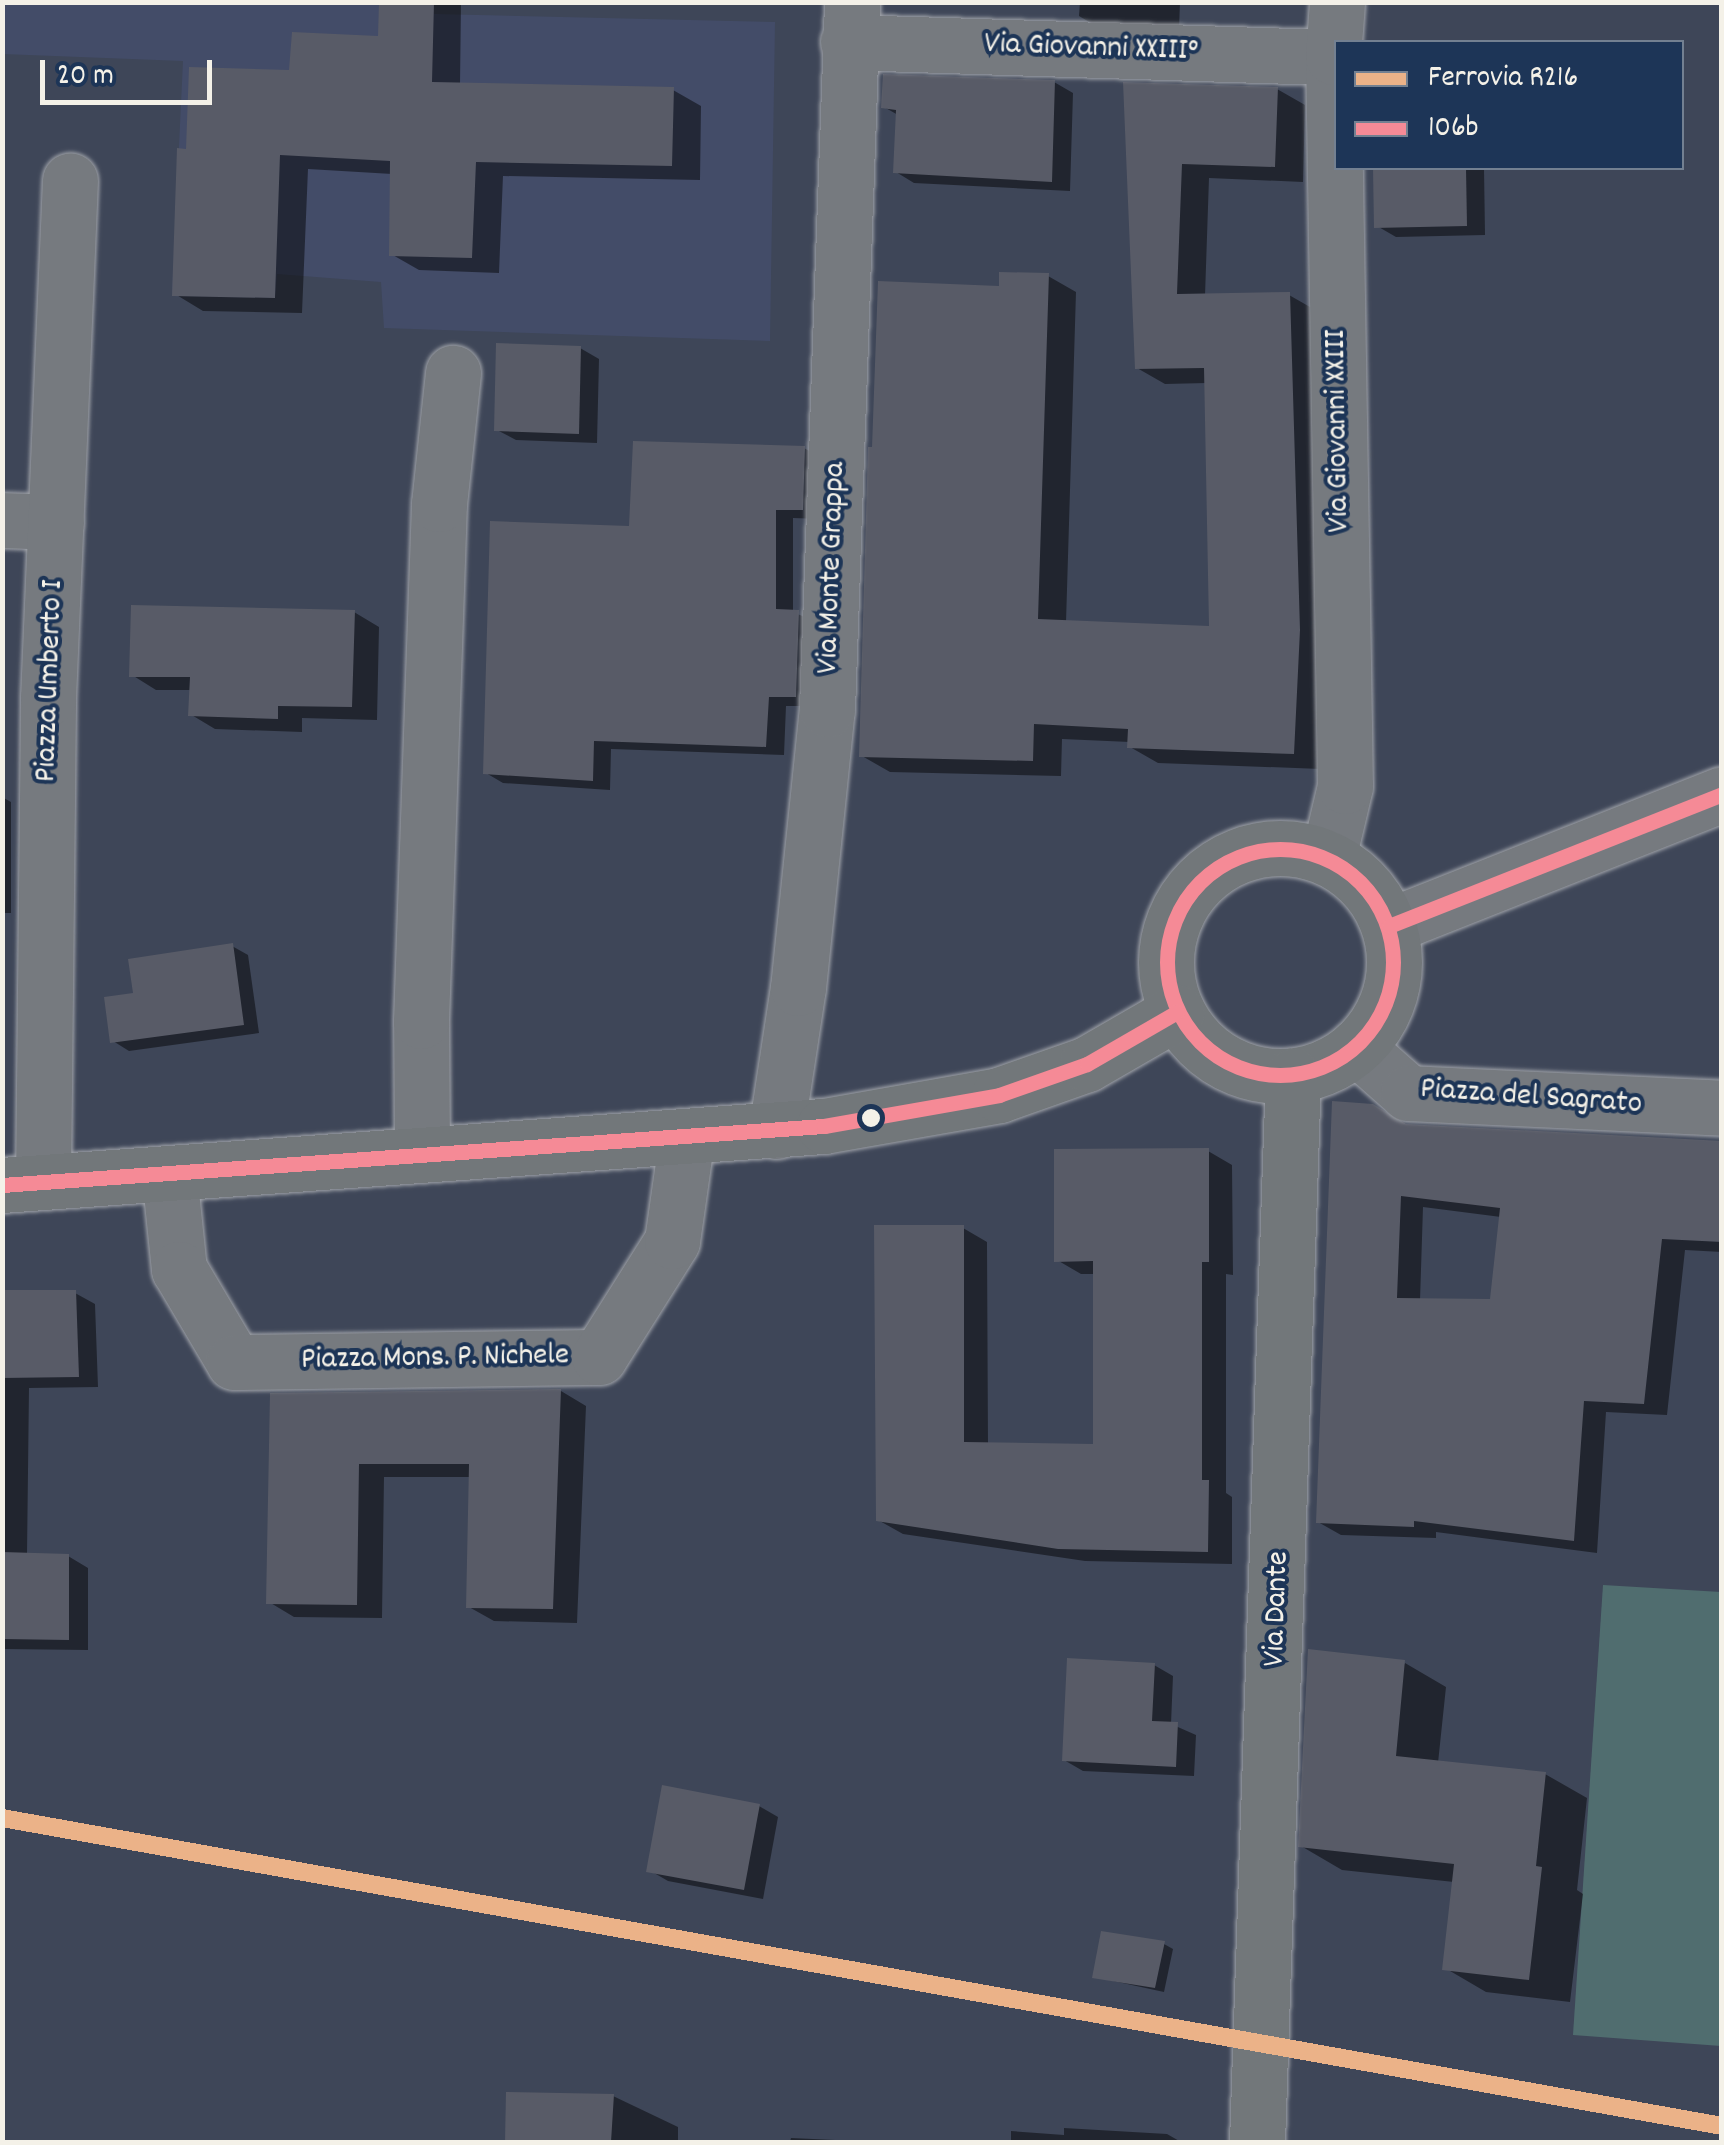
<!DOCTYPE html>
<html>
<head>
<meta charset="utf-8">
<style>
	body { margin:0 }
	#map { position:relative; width:1724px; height:2145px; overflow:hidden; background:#3e4658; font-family:Dekko,sans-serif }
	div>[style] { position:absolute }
	.built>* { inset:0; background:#434c68 }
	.green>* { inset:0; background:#506d6f }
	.shadow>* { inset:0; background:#0007 }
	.building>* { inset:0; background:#585b67 }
	.roads { filter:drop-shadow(0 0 2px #a0a3a9) drop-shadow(0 0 2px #a0a3a9) }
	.minor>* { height:55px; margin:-27.5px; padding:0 27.5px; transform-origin:27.5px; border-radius:27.5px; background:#767a7f }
	.major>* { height:55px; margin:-27.5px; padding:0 27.5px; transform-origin:27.5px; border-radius:27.5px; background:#72777a }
	.major>.ring { margin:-27.5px; padding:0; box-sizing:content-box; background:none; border:55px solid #72777a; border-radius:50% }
	.bus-1>* { height:15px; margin:-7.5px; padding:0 7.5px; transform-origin:7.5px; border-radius:7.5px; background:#f58a96 }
	.bus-1>.ring { margin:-7.5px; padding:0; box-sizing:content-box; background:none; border:15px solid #f58a96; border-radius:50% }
	.rail-1>* { height:18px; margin:-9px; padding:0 9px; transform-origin:9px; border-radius:9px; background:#ebb288 }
	.dots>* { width:28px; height:28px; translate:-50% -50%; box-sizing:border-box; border:5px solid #1d3557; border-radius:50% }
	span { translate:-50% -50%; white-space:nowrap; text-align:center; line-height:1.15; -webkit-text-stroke:8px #1d3557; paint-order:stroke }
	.street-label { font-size:32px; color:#f4f1e8 }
	.frame { position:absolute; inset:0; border:5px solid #f4f1e8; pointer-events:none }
	.legend { position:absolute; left:1334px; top:40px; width:350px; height:130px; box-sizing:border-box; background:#1d3557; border:2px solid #738091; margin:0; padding:12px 18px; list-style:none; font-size:30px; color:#f4f1e8 }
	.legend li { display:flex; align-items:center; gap:20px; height:50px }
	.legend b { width:50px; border:2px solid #738091 }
	.scale { position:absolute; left:40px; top:60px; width:172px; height:45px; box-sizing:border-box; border:5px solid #f4f1e8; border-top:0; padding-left:12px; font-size:30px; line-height:35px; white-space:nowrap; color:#f4f1e8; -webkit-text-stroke:8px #1d3557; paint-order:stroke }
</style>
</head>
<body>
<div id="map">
	<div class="built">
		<div style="clip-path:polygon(3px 2px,434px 2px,434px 14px,775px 22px,770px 341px,384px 328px,381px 282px,277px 274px,275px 298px,172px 296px,183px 61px,3px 54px)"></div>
	</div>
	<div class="green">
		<div style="clip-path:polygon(1603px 1585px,1721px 1592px,1721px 2046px,1573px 2035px)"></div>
	</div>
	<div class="shadow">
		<div style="clip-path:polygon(382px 2px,461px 2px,460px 85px,673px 90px,701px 106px,700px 180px,503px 176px,499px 273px,419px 270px,391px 254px,392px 174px,308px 169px,302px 313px,203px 311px,175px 294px,189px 151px,291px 73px,381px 38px)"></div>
		<div style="clip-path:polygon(1080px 2px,1180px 2px,1179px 29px,1096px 26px,1079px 16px)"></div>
		<div style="clip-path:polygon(1054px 82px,1073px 93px,1070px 191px,914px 183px,896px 172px,898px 115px,884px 107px)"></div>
		<div style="clip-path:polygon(1126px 84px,1277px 89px,1305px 105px,1303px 182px,1209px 178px,1205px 296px,1289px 295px,1317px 311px,1321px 769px,1158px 763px,1130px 747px,1130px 742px,1062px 739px,1061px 776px,890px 772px,862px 756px,874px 449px,1002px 289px,1048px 276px,1076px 292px,1066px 623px,1212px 628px,1207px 383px,1165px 384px,1137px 368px)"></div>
		<div style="clip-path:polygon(1376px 168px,1484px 168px,1485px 235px,1396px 237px,1377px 226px)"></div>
		<div style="clip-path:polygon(580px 348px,599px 359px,597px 443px,516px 440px,497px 430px)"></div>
		<div style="clip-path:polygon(804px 448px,822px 458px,820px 519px,793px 518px,793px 612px,816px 622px,813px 706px,786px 706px,784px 755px,611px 749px,610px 790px,503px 783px,486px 773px,632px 528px)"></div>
		<div style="clip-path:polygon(354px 612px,379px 627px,377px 720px,302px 718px,302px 732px,215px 729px,190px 714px,192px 690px,156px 690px,132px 675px)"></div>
		<div style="clip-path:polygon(2px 797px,11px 802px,11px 913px,2px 913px)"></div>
		<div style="clip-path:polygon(232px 946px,248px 955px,259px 1033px,129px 1051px,113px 1041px,136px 996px)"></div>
		<div style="clip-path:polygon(evenodd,1407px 1127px,1722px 1142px,1722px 1252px,1685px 1250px,1667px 1415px,1606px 1412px,1597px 1553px,1436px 1532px,1436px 1538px,1341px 1535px,1318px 1522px,1407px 1127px,1423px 1207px,1501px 1217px,1492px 1302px,1420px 1301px,1423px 1207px)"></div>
		<div style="clip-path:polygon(1208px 1151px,1232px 1165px,1233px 1275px,1226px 1274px,1226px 1493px,1232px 1497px,1232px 1564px,1085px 1561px,903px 1534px,878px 1520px,963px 1228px,987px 1242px,988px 1445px,1095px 1446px,1095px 1274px,1081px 1274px,1057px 1260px)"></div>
		<div style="clip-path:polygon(2px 1292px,75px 1293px,95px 1304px,98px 1387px,29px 1388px,27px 1555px,68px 1556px,88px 1568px,88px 1650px,2px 1649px)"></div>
		<div style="clip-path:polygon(561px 1391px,586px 1406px,577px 1623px,494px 1621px,469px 1607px,471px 1477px,384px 1477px,382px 1618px,294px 1617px,269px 1602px,272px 1395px)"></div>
		<div style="clip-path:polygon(1405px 1663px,1446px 1687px,1438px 1763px,1545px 1774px,1587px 1798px,1577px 1890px,1583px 1894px,1570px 2002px,1486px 1992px,1445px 1968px,1454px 1882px,1342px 1870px,1301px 1846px)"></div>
		<div style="clip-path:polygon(1154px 1665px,1173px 1676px,1171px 1724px,1196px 1735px,1194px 1776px,1083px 1771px,1064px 1760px)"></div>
		<div style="clip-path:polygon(759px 1806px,778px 1817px,763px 1899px,668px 1881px,649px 1870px)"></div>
		<div style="clip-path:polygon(1164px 1944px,1173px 1949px,1164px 1992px,1095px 1977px)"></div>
		<div style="clip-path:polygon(509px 2094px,613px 2096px,678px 2127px,678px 2142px,508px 2142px)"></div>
		<div style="clip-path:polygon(1064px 2128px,1167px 2134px,1181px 2142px,1011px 2142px,1011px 2131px,1064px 2135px)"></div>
		<div style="clip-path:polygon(791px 2138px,879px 2142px,790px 2142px)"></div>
	</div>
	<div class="building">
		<div style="clip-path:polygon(379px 2px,434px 2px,432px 82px,674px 87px,672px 166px,476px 162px,472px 258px,389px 256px,390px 161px,280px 155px,275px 298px,172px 296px,177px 148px,186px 149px,189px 67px,289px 70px,292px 32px,378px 36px)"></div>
		<div style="clip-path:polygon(883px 74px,1055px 80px,1052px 182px,893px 173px,896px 110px,881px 108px)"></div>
		<div style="clip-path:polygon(1123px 82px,1278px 87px,1275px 167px,1182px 164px,1177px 294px,1290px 292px,1300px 630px,1294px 754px,1127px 748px,1128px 729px,1034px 724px,1033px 761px,859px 757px,868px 447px,872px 447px,878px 281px,999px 286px,999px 272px,1049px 273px,1038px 619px,1209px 626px,1204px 368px,1135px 369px)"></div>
		<div style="clip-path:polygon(1373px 168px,1466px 168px,1467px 226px,1374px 228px)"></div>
		<div style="clip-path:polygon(496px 343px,581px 346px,579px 434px,494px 431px)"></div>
		<div style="clip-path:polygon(633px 441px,805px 446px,803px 510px,776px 510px,776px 609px,799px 610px,796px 697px,769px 697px,766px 747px,594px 741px,593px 781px,483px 774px,490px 521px,629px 526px)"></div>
		<div style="clip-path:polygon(131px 605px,355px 610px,352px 707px,278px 706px,278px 719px,188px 716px,190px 677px,129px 677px)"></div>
		<div style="clip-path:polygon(233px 943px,244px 1025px,110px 1043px,104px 997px,133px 993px,128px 959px)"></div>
		<div style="clip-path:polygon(evenodd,1332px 1101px,1373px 1104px,1406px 1124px,1722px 1141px,1722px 1242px,1662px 1239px,1644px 1404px,1584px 1401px,1574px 1541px,1414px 1521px,1414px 1527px,1316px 1523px,1332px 1101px,1401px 1196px,1500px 1208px,1490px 1299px,1397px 1298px,1401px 1196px)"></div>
		<div style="clip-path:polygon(1209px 1148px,1209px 1262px,1202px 1262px,1202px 1480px,1209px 1480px,1208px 1552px,1058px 1549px,876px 1521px,874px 1225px,964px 1225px,964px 1442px,1093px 1444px,1093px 1261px,1054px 1262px,1054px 1149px)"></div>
		<div style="clip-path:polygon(2px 1290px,76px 1290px,79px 1377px,2px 1378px)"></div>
		<div style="clip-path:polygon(561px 1389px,553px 1609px,466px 1608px,469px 1464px,359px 1464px,357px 1605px,266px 1604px,270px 1393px)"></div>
		<div style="clip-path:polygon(2px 1552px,69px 1554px,69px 1640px,2px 1639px)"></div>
		<div style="clip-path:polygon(1308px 1649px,1405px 1660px,1396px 1756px,1546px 1772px,1536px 1866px,1542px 1867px,1529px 1980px,1442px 1970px,1454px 1864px,1298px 1847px)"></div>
		<div style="clip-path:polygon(1067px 1658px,1155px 1663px,1152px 1721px,1178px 1722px,1176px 1767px,1062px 1761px)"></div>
		<div style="clip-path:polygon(662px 1785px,760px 1804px,744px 1890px,646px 1872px)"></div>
		<div style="clip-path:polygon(1101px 1931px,1165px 1941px,1155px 1988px,1092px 1978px)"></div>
		<div style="clip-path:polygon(506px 2092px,614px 2094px,611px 2142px,505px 2142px)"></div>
	</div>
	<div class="roads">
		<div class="minor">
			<div style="left:848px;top:42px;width:485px;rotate:1.8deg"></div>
			<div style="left:2px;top:520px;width:54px;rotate:2.1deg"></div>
			<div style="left:1328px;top:858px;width:74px;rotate:-76.7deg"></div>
			<div style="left:1345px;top:786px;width:729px;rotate:-90.94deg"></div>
			<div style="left:1333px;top:57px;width:55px;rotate:-85.8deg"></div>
			<div style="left:1389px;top:926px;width:358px;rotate:-21.6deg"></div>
			<div style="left:1356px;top:1047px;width:69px;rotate:41.5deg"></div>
			<div style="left:1408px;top:1093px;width:314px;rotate:2.7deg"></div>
			<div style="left:776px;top:1131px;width:145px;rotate:-81.3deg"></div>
			<div style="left:798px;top:988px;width:281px;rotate:-84.1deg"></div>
			<div style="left:827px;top:709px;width:707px;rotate:-87.97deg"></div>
			<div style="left:422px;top:1152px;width:131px;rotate:-90.4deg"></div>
			<div style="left:421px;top:1021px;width:517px;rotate:-88.01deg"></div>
			<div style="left:439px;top:504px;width:132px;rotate:-83.9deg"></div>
			<div style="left:169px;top:1173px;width:97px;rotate:84.1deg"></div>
			<div style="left:179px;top:1269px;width:108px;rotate:59.4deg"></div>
			<div style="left:234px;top:1362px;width:365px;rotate:-0.8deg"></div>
			<div style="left:599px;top:1357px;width:137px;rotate:-57.8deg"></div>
			<div style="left:672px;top:1241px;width:106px;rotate:-81.9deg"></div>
			<div style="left:43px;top:1182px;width:484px;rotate:-89.4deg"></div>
			<div style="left:48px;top:698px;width:518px;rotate:-87.57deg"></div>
		</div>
		<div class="major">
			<div class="ring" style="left:1166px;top:848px;width:173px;height:173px"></div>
			<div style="left:2px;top:1185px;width:824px;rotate:-4.11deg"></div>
			<div style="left:824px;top:1126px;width:178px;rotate:-10deg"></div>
			<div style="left:999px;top:1095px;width:93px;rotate:-19.4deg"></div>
			<div style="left:1087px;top:1064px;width:104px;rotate:-30deg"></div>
			<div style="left:1257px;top:2142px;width:1067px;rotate:-88.07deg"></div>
		</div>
	</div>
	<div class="bus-1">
		<div class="ring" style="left:1167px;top:849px;width:211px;height:211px"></div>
		<div style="left:1389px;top:926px;width:358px;rotate:-21.6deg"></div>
		<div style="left:2px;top:1185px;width:824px;rotate:-4.11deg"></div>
		<div style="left:824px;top:1126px;width:178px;rotate:-10deg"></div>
		<div style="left:999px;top:1095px;width:93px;rotate:-19.4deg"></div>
		<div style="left:1087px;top:1064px;width:104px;rotate:-30deg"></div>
	</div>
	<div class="rail-1">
		<div style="left:2px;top:1818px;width:1747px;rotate:10.15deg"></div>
	</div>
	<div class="dots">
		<div style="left:871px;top:1118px;background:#f4f1e8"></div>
	</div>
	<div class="street-label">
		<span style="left:1091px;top:49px;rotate:2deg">Via Giovanni XXIII°</span>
		<span style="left:1339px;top:431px;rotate:-91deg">Via Giovanni XXIII</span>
		<span style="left:833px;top:568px;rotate:-88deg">Via Monte Grappa</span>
		<span style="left:51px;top:681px;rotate:-88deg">Piazza Umberto I</span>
		<span style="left:1531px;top:1098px;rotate:4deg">Piazza del Sagrato</span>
		<span style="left:435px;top:1359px;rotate:-1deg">Piazza Mons. P. Nichele</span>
		<span style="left:1278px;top:1609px;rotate:-88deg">Via Dante</span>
	</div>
	<div class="frame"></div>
	<ul class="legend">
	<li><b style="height:12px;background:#ebb288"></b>Ferrovia R216</li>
	<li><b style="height:12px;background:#f58a96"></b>106b</li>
	</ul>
	<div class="scale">20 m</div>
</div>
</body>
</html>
